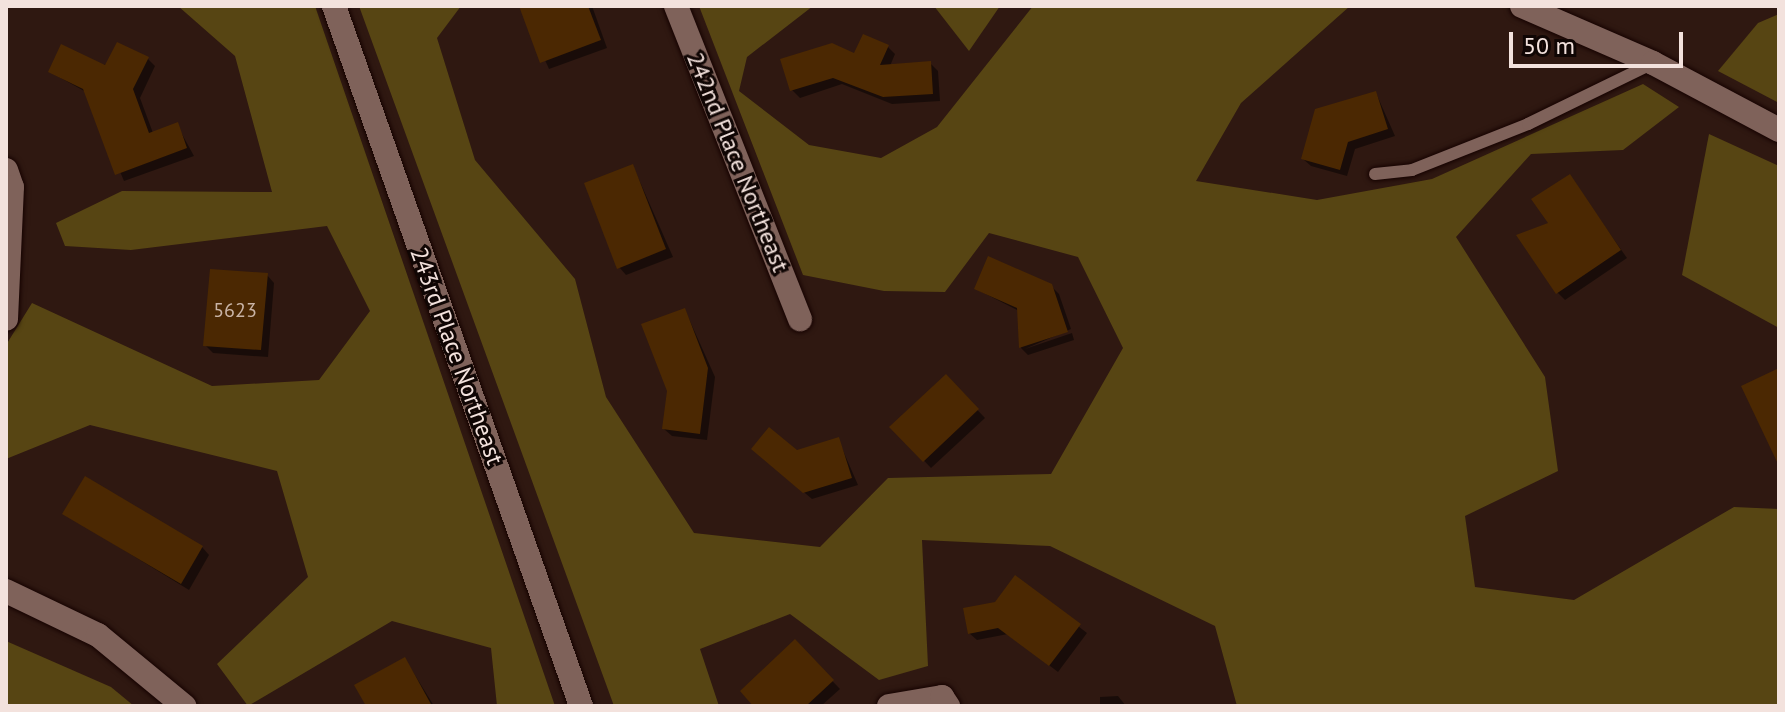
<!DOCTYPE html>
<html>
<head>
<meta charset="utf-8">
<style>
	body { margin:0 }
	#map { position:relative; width:1785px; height:712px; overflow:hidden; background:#2f1811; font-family:"PT Sans",sans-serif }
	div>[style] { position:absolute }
	.forest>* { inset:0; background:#574513 }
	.shadow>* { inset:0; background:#0007 }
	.building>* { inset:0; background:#4b2802 }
	.roads { filter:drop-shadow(0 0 2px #160301) drop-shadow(0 0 2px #160301) }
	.service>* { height:12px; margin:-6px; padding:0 6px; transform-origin:6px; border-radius:6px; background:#7f625a }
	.minor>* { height:24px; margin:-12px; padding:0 12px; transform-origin:12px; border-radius:12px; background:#7f625a }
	span { translate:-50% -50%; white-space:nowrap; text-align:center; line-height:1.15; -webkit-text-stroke:6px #100604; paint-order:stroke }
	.number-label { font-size:20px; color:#c9b4a6 }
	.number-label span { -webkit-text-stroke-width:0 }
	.street-label { font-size:24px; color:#f3e2dd }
	.frame { position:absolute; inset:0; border:8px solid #f3e2dd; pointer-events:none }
	.scale { position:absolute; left:1509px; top:32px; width:174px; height:36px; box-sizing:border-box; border:4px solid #f3e2dd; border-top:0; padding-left:10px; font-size:24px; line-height:28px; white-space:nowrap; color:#f3e2dd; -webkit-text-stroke:6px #100604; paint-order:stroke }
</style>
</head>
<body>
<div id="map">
	<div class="forest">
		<div style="clip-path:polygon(178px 6px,315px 6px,555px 706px,497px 706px,491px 648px,392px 621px,248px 706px,217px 664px,308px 577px,277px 471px,90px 425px,6px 459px,6px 345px,32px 303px,212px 386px,319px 380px,370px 311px,327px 226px,131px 250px,65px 246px,56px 223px,122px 191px,272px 192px,235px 56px)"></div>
		<div style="clip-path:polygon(359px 6px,461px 6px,437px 38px,475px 160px,575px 279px,606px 397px,694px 533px,820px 547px,888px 478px,1051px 474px,1123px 348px,1078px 257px,989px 233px,945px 292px,884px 291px,803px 275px,699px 6px,813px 6px,747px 57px,739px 91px,809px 145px,881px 158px,937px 127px,1033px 6px,1350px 6px,1241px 103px,1196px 181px,1317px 200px,1432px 179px,1643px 84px,1679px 107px,1623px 150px,1531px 154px,1456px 237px,1545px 377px,1558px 471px,1465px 516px,1475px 587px,1574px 600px,1734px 507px,1779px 509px,1779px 706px,1237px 706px,1215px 626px,1050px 546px,922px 540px,928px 666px,879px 680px,790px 614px,700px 649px,719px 706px,614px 706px)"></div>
		<div style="clip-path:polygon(934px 6px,1000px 6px,969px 51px)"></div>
		<div style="clip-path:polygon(1779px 14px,1779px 103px,1718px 71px,1758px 23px)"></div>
		<div style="clip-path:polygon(1709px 134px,1779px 166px,1779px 328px,1682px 275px)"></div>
		<div style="clip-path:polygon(6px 641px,111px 687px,134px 706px,6px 706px)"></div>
	</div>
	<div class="shadow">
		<div style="clip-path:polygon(521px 6px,592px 6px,607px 48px,549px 69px)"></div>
		<div style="clip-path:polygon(888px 47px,895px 54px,890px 66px,930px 63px,938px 71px,940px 101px,892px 104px,842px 84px,800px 98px,792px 90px,855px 55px)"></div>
		<div style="clip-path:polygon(148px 59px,155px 66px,140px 98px,153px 133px,177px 125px,194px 156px,124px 181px,86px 92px,50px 72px)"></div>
		<div style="clip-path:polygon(1376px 93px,1395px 136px,1355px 149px,1347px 176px,1311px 166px,1303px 159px)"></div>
		<div style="clip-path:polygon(633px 166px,673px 257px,626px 275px,619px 267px)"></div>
		<div style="clip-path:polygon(1569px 176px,1627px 258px,1565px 300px,1557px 292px,1551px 224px)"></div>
		<div style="clip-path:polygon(267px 275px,274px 283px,268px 357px,213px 353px,205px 345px)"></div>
		<div style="clip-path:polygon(1051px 286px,1059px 294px,1071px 329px,1025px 349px,1072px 333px,1074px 340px,1028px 355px,1021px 348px,1019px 311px,976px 289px)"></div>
		<div style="clip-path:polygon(685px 310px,715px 377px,707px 440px,672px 436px,664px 429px)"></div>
		<div style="clip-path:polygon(946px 377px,985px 418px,931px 468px,892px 427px)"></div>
		<div style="clip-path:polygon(838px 439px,858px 485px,812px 499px,761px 456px,797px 452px)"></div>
		<div style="clip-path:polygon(65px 514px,202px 547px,209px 555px,189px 590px)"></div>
		<div style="clip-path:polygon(1016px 578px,1087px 633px,1058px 672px,1008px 634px,977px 640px,969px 633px)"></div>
		<div style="clip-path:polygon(795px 642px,840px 689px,821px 706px,756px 706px)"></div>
		<div style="clip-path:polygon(405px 659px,434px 706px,368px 706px)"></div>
		<div style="clip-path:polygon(1118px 696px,1126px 706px,1100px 706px,1100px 697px)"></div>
	</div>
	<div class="building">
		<div style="clip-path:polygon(519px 6px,588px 6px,601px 40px,540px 63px)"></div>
		<div style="clip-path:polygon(863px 34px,889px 45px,880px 65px,931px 61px,933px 94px,883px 97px,833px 78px,790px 91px,780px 59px,832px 43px,854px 53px)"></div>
		<div style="clip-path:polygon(117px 42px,149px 57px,133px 89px,149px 133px,178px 122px,187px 148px,115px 175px,83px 89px,48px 72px,61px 44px,105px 65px)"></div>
		<div style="clip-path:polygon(1376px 91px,1388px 129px,1348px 142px,1340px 170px,1301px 159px,1315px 109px)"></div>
		<div style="clip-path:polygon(633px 164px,666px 249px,617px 269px,584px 183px)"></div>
		<div style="clip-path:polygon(1570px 174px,1621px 250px,1556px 294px,1516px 235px,1548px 223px,1531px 199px)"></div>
		<div style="clip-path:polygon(988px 256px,1052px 284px,1068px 332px,1019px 348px,1017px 308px,974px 289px)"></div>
		<div style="clip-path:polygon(210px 269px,268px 273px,261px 350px,203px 346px)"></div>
		<div style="clip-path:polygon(685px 308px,708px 368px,700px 434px,662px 429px,667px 391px,641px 324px)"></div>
		<div style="clip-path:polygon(1779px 368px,1779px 466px,1741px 386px)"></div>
		<div style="clip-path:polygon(946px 374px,979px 409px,923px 462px,889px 427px)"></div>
		<div style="clip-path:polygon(769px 427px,797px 450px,839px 437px,852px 478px,803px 493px,751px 449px)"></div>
		<div style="clip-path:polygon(85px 476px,203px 546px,181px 584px,62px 514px)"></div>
		<div style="clip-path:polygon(1015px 575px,1081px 624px,1049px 666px,998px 628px,968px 634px,963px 608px,995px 602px)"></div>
		<div style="clip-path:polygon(795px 639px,834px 680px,806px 706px,753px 706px,740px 691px)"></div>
		<div style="clip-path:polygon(405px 657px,432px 706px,366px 706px,354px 685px)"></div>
	</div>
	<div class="roads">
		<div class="service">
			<div style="left:1375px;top:174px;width:37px;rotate:-6deg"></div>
			<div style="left:1412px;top:170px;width:125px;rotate:-21.6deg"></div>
			<div style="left:1528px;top:124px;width:139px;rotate:-26deg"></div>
		</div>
		<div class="minor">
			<div style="left:334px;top:6px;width:742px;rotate:70.56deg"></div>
			<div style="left:676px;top:6px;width:337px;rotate:68.4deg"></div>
			<div style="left:1522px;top:6px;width:143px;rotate:23.5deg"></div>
			<div style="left:1653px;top:63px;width:143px;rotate:28deg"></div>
			<div style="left:6px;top:170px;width:18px;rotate:71deg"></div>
			<div style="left:12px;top:187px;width:132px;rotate:92.6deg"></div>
			<div style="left:6px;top:591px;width:102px;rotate:25.6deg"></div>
			<div style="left:98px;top:635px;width:112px;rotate:39.5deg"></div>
			<div style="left:889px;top:706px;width:54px;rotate:-9.6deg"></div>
			<div style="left:942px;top:697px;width:11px;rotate:56deg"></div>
		</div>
	</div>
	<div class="number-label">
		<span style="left:235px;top:310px">5623</span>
	</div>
	<div class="street-label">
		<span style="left:738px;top:162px;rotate:68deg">242nd Place Northeast</span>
		<span style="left:457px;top:356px;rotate:70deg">243rd Place Northeast</span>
	</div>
	<div class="frame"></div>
	<div class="scale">50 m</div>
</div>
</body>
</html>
